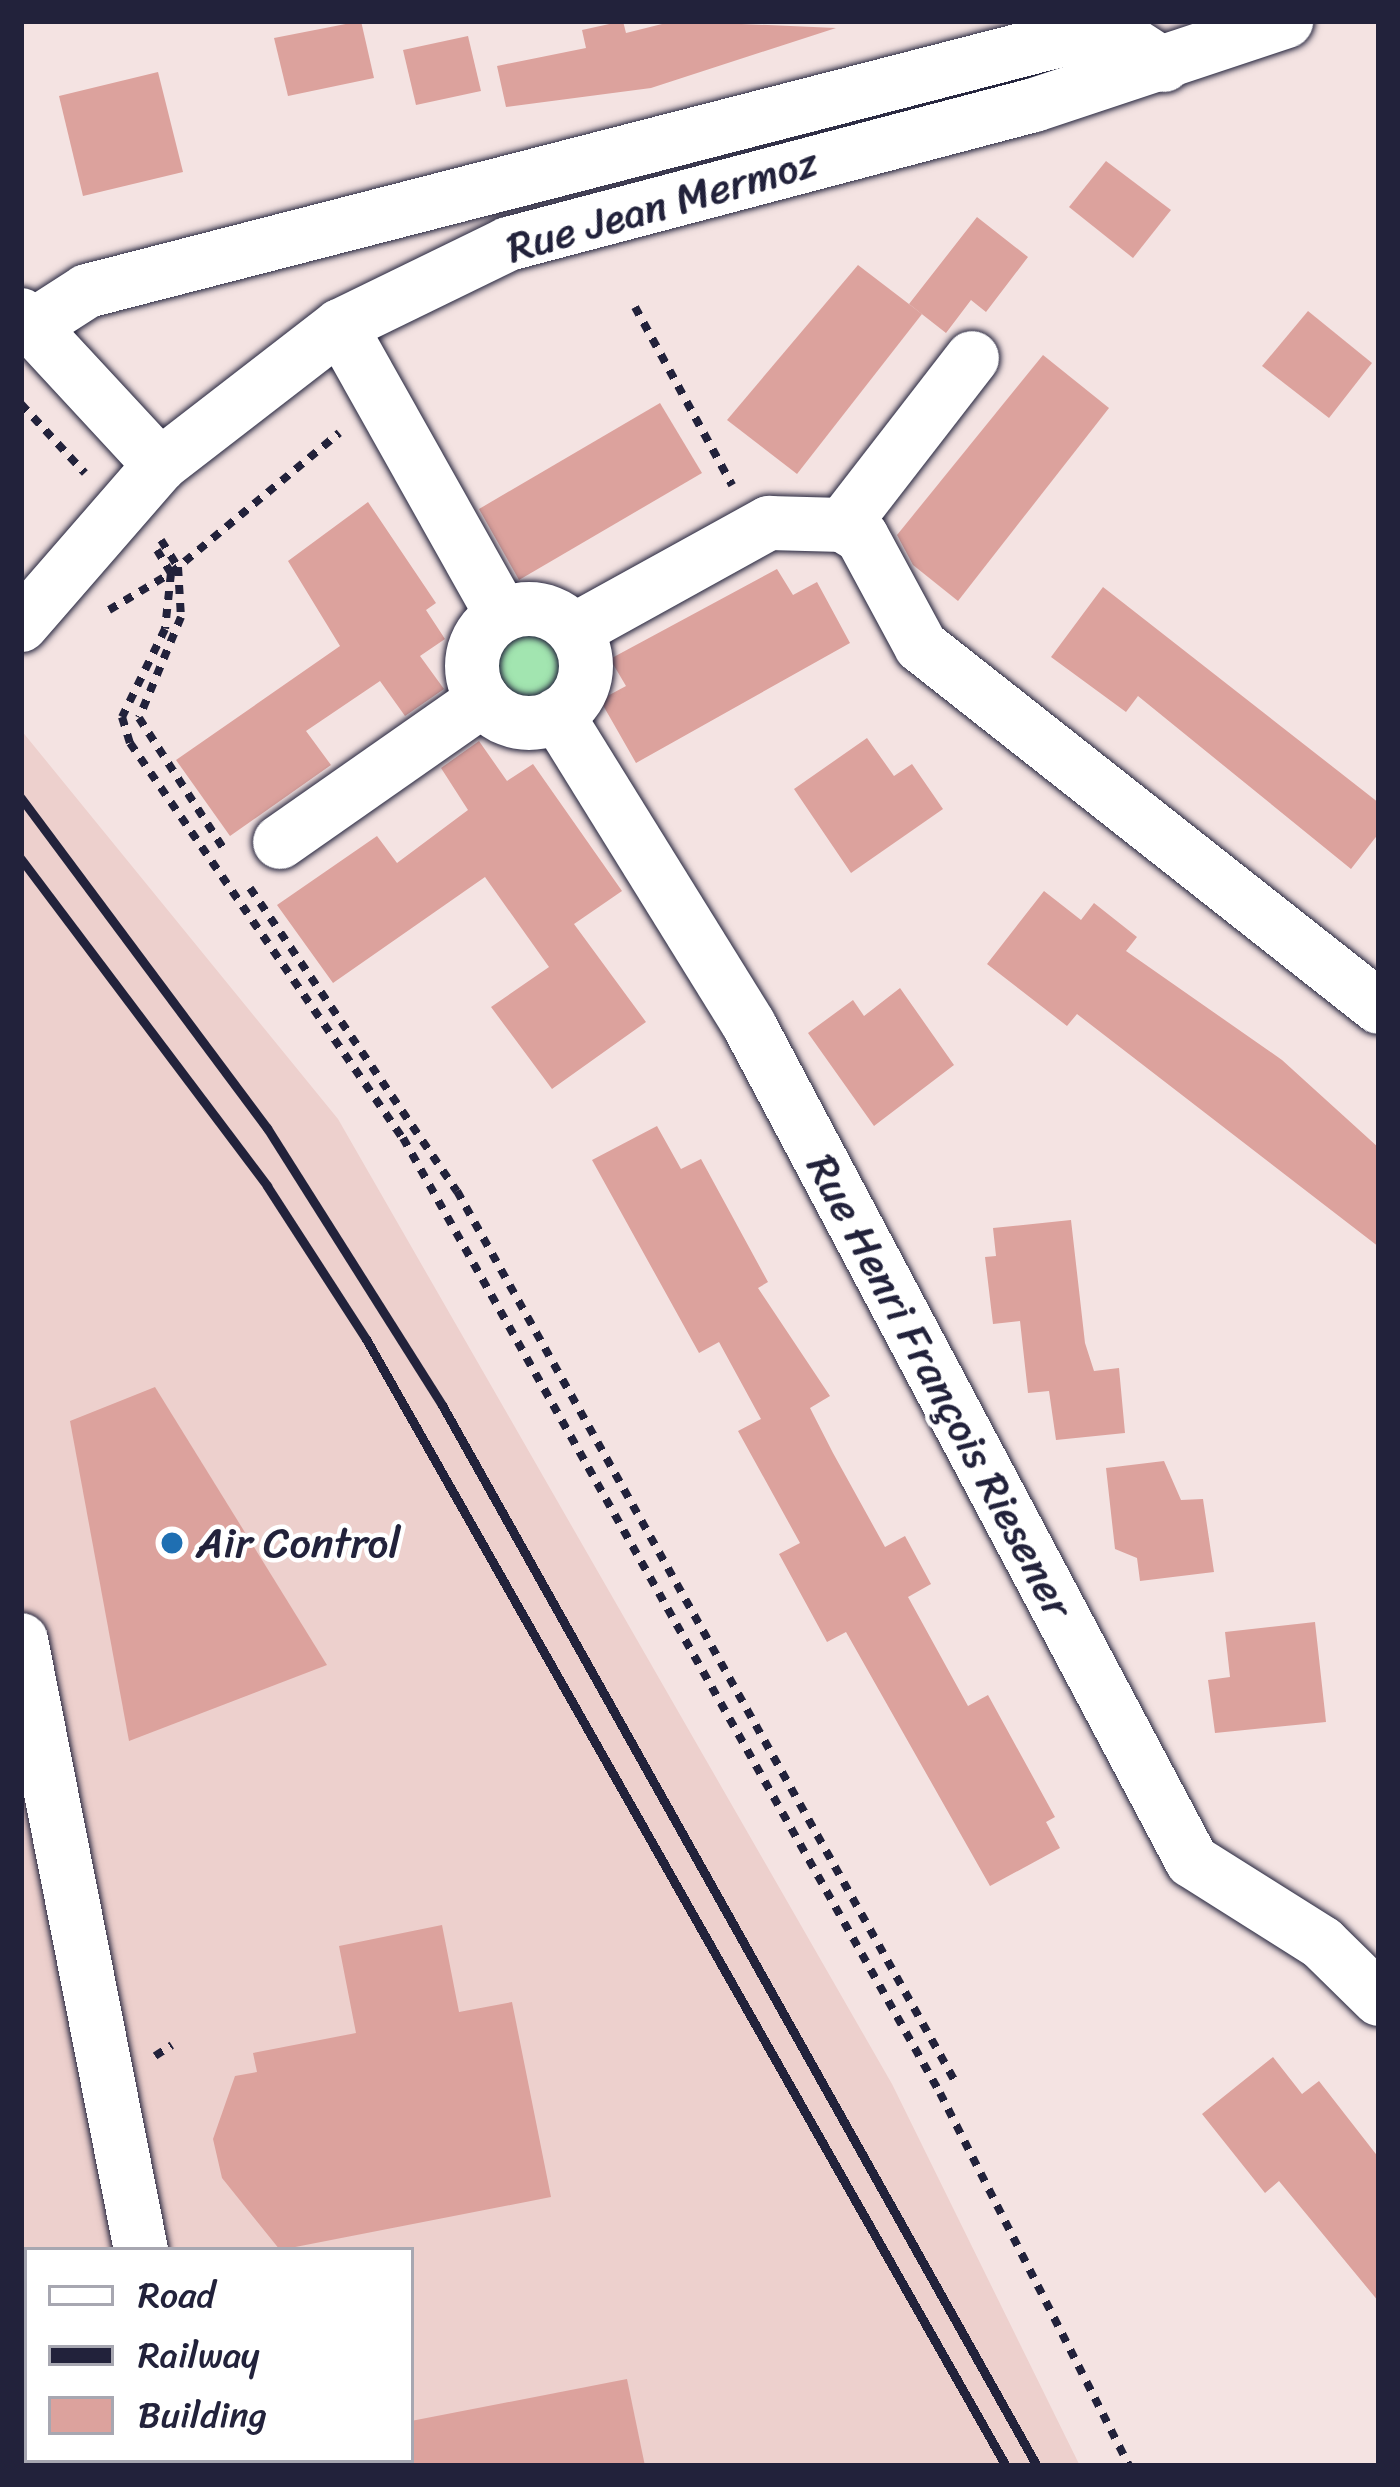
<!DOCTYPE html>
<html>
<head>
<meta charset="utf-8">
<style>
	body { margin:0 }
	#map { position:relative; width:1400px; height:2487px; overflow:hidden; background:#f4e3e2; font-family:Sriracha,sans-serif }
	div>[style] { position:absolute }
	.built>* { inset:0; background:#edd0cd }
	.green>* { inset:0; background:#a2e5b0 }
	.round { border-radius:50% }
	.building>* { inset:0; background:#dca29d }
	.path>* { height:8px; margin-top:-4px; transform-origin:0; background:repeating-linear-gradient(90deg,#22223b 0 9px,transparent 0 18px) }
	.roads { filter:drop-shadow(0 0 3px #22223b) drop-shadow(0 0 3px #22223b) }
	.minor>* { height:54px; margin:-27px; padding:0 27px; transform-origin:27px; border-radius:27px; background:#fff }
	.minor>.ring { margin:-27px; padding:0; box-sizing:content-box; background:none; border:54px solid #fff; border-radius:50% }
	.rail>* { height:9px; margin:-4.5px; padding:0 4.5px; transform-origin:4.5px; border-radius:4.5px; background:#22223b }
	.dots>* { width:33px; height:33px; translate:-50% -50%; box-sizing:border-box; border:6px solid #fff; border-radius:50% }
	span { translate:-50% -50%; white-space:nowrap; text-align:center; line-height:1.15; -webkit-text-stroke:9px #fff; paint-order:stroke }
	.street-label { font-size:42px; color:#22223b }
	.poi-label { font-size:42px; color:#22223b }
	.left { translate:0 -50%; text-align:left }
	.frame { position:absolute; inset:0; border:24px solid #22223b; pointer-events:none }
	.legend { position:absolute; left:24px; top:2247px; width:390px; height:216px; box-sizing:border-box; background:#fff; border:3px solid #a7a7b1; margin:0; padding:15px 21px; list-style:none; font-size:36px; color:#22223b }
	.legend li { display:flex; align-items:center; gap:24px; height:60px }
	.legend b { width:60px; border:3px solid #a7a7b1 }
</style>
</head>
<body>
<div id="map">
	<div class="built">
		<div style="clip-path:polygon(evenodd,21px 730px,338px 1119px,892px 2084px,1080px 2466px,21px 2466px,21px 730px,27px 2250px,411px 2250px,411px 2460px,27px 2460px,27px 2250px)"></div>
	</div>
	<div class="green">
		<div class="round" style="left:498px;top:634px;width:64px;height:64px"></div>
	</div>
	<div class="building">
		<div style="clip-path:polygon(361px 21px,374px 78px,288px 96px,274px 38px)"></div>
		<div style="clip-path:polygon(623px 21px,626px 33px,674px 21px,836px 28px,651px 88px,506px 107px,497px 66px,586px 48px,582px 30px)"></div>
		<div style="clip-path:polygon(468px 36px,481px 91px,416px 105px,403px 50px)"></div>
		<div style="clip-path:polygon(158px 72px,183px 172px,83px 196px,59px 96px)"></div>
		<div style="clip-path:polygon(1106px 161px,1171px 210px,1133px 258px,1069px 207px)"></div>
		<div style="clip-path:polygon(977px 217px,1028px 257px,986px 312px,971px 300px,946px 333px,909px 304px)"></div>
		<div style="clip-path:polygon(858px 265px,922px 314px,797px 474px,727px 420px)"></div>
		<div style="clip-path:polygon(1308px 311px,1372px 363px,1329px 418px,1262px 366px)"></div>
		<div style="clip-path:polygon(1043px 355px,1109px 408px,958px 601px,913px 565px,897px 535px)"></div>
		<div style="clip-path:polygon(660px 403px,702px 473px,519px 580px,479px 509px)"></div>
		<div style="clip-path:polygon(368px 502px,436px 603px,426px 610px,445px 639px,420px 656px,444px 689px,405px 716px,380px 681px,306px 731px,331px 765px,230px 836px,176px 760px,340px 646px,288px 561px)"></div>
		<div style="clip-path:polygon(777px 569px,793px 595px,817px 582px,850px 643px,636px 763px,600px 700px,626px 686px,610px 659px)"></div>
		<div style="clip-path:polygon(1103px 587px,1379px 803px,1379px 833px,1351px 869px,1138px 696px,1126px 712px,1051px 657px)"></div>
		<div style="clip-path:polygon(867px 738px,894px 776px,912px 764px,943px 809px,851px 873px,794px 789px)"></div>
		<div style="clip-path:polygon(479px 741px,507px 781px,533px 764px,622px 891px,574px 924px,646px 1022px,552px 1089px,491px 1007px,549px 967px,485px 877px,333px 983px,277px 905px,377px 836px,397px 863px,468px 810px,441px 768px)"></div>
		<div style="clip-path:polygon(1044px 891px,1081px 920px,1094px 903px,1137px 937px,1126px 951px,1282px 1060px,1379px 1148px,1379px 1247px,1077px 1014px,1067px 1026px,987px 964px)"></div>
		<div style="clip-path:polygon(900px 988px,954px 1065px,874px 1126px,808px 1033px,853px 1000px,864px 1016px)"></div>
		<div style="clip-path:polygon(657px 1126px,681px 1169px,701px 1159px,768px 1282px,758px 1288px,830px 1396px,810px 1408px,833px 1453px,885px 1547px,905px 1536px,931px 1584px,908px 1597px,968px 1706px,988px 1695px,1055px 1817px,1046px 1822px,1060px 1848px,990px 1886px,846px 1632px,827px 1642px,779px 1554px,800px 1543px,738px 1431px,761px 1419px,719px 1342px,699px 1353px,592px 1160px)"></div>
		<div style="clip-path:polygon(1071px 1220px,1085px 1343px,1094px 1371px,1119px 1368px,1125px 1433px,1056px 1440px,1049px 1391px,1028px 1393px,1020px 1321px,993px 1324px,985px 1257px,996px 1256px,993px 1228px)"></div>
		<div style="clip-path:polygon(155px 1387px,327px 1665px,129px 1741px,70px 1421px)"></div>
		<div style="clip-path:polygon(1164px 1461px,1181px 1500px,1203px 1499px,1214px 1572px,1140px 1581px,1137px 1558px,1115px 1549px,1106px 1468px)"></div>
		<div style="clip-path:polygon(1315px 1622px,1326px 1722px,1215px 1733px,1208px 1680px,1230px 1677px,1225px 1632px)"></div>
		<div style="clip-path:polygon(442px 1925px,459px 2012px,512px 2002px,551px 2197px,280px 2250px,222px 2178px,213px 2139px,235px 2076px,257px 2072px,253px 2053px,356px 2033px,339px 1946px)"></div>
		<div style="clip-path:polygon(1273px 2057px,1302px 2094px,1319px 2081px,1379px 2158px,1379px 2302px,1279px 2181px,1265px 2193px,1202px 2114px)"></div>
		<div style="clip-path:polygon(627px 2379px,645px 2466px,411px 2466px,411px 2421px)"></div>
	</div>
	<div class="path">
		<div style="left:635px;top:307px;width:203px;rotate:61.4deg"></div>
		<div style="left:21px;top:404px;width:94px;rotate:47.2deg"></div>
		<div style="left:161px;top:540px;width:32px;rotate:58deg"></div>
		<div style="left:178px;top:567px;width:50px;rotate:86.6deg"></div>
		<div style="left:181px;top:617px;width:109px;rotate:112.6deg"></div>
		<div style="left:139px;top:718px;width:158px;rotate:57.1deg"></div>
		<div style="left:157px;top:550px;width:27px;rotate:59deg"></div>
		<div style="left:171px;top:573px;width:56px;rotate:96.1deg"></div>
		<div style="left:165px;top:629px;width:98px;rotate:116deg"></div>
		<div style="left:122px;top:717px;width:27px;rotate:73deg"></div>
		<div style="left:130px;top:743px;width:480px;rotate:55.4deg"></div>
		<div style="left:403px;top:1138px;width:1096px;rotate:60.65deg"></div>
		<div style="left:940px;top:2093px;width:418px;rotate:63.1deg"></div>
		<div style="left:109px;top:610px;width:72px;rotate:-30.8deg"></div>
		<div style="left:171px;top:573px;width:219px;rotate:-39.8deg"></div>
		<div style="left:250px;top:888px;width:367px;rotate:55.7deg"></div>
		<div style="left:457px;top:1191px;width:1024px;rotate:60.78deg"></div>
		<div style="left:155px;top:2056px;width:20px;rotate:-33deg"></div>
	</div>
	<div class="roads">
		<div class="minor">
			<div style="left:21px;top:315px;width:205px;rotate:47.2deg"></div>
			<div style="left:340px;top:326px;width:331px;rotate:60.7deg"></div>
			<div style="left:31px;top:327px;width:67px;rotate:-32.7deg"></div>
			<div style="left:87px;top:291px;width:1053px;rotate:-14.46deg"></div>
			<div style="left:1107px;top:28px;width:68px;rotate:33deg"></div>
			<div style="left:843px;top:525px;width:211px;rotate:-52.3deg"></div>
			<div class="ring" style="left:472px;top:609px;width:60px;height:60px"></div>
			<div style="left:21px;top:625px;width:212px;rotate:-49deg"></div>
			<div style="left:160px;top:465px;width:227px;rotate:-37.7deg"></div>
			<div style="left:340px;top:326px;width:187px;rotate:-26deg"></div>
			<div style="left:508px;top:244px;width:544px;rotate:-14.8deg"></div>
			<div style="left:1034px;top:105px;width:266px;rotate:-18.4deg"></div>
			<div style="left:575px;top:630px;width:222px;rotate:-28.9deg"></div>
			<div style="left:769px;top:523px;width:74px;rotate:1.5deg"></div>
			<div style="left:843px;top:525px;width:22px;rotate:32deg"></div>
			<div style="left:862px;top:537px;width:124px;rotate:61.6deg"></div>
			<div style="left:921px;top:646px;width:583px;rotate:38.25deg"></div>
			<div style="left:557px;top:715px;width:365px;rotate:58.2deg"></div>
			<div style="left:749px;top:1025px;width:946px;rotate:62.08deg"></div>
			<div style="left:1192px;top:1861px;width:154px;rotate:32.2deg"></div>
			<div style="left:1322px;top:1943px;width:80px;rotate:44.5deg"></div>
			<div style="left:280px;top:842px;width:248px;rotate:-35deg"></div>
			<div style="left:21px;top:1640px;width:622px;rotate:78.87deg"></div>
			<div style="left:182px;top:2460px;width:6px;rotate:81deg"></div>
		</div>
	</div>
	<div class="rail">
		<div style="left:21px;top:798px;width:412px;rotate:53.3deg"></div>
		<div style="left:267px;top:1128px;width:328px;rotate:57.7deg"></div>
		<div style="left:442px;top:1405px;width:1216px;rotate:60.72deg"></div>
		<div style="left:21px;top:859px;width:409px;rotate:53deg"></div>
		<div style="left:267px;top:1186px;width:182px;rotate:57.1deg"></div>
		<div style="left:366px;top:1339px;width:1296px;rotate:60.41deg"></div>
	</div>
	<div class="dots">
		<div style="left:172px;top:1543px;background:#1f6fb2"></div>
	</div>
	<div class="street-label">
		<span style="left:662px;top:205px;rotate:-16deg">Rue Jean Mermoz</span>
		<span style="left:940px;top:1386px;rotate:62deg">Rue Henri François Riesener</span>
	</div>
	<div class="poi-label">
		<span class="left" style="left:196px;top:1543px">Air Control</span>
	</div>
	<div class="frame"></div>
	<ul class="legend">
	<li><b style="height:15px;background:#fff"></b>Road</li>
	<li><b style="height:15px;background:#22223b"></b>Railway</li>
	<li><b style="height:33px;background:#dca29d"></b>Building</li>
	</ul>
</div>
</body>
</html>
